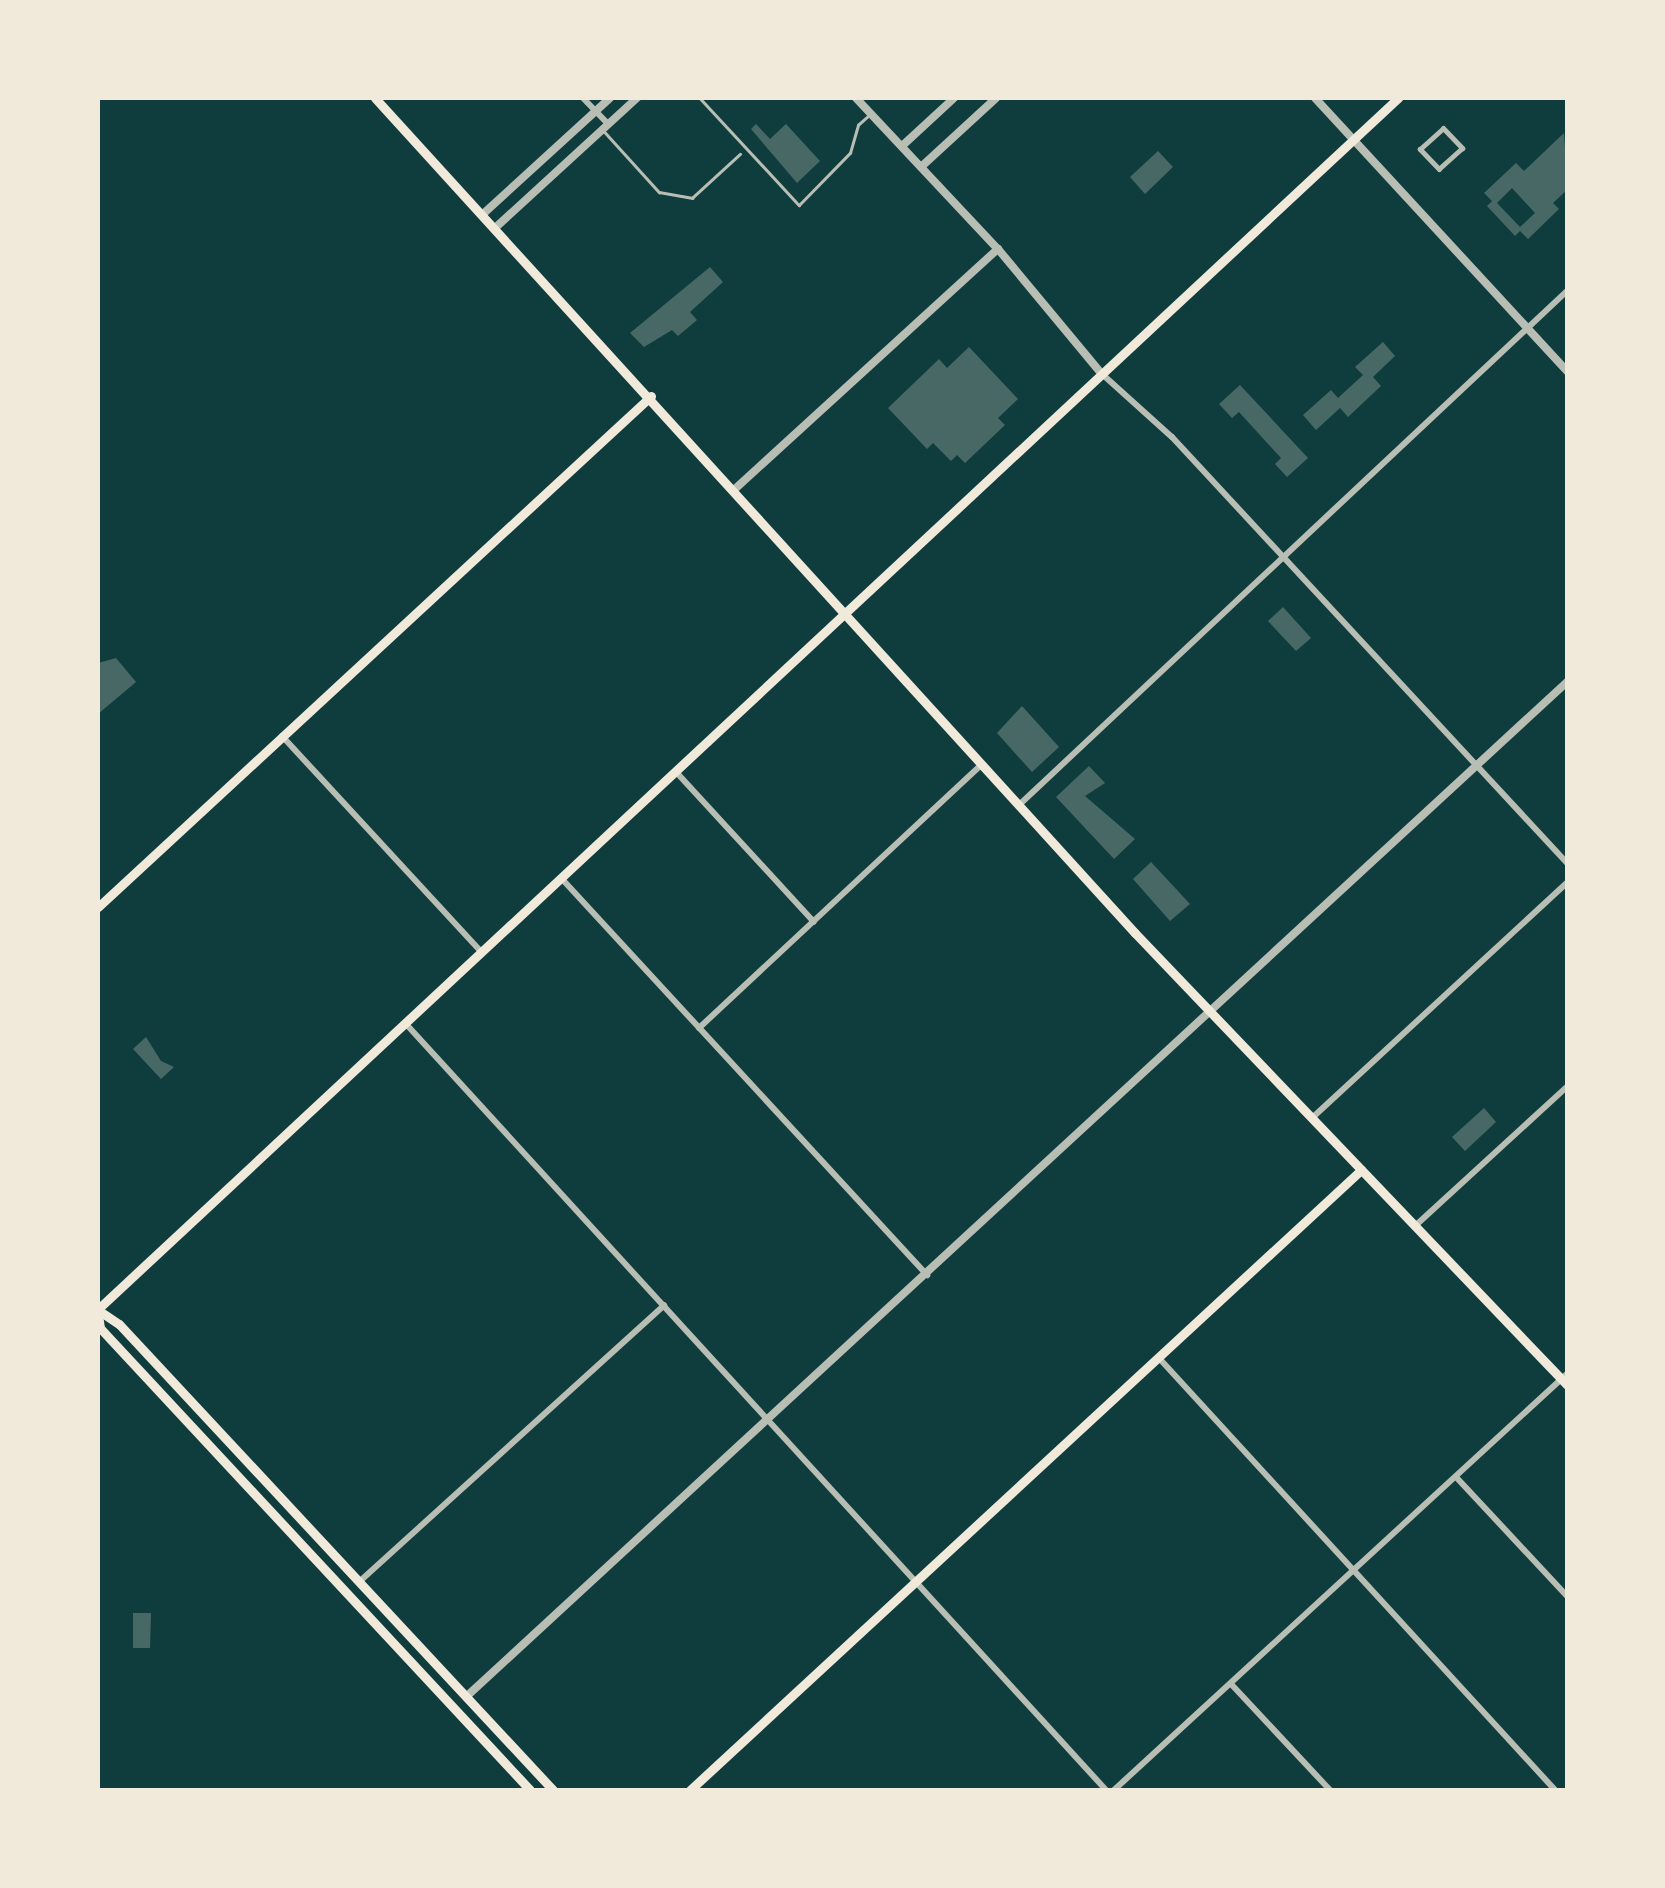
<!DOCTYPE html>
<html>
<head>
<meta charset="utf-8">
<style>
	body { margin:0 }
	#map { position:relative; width:1665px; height:1888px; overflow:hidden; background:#0f3d3e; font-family:"Work Sans",sans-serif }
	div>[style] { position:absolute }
	.building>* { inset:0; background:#486865 }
	.service>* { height:2.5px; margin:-1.25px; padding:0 1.25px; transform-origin:1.25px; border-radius:1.25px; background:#b8beb3 }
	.pedestrian>* { height:5px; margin:-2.5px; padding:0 2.5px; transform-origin:2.5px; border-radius:2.5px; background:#b8beb3 }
	.minor>* { height:6px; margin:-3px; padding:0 3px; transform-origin:3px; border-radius:3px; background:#b8beb3 }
	.tertiary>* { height:8px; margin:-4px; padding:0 4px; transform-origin:4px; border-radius:4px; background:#b8beb3 }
	.secondary>* { height:9px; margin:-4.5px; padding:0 4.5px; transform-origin:4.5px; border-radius:4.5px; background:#f1e9da }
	span { translate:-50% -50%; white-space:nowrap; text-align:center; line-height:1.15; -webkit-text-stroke:8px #f1e9da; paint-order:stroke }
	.frame { position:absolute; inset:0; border:100px solid #f1e9da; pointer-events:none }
</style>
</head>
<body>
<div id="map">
	<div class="building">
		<div style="clip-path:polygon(756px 124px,770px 139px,786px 124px,820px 161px,797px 183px,751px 129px)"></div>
		<div style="clip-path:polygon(evenodd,1564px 133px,1568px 189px,1553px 203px,1559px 209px,1528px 239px,1520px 231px,1515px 236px,1487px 206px,1492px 201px,1484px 193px,1516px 163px,1524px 171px,1564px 133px,1512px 188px,1535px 213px,1520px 227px,1497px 203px,1512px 188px)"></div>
		<div style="clip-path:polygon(1158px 151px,1173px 167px,1145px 194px,1130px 177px)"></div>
		<div style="clip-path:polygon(710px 267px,723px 282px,690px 312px,697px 320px,678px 336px,672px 330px,644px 347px,630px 333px)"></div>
		<div style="clip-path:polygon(1383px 342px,1395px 356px,1373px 377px,1381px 386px,1348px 417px,1340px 408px,1316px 430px,1303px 415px,1331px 390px,1338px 398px,1363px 375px,1355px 367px)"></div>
		<div style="clip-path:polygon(969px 347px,1018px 399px,998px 418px,1005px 425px,965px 463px,957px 455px,951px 461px,933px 443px,927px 449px,888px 408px,939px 359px,947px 368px)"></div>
		<div style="clip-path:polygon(1240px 385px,1308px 458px,1287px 477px,1275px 464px,1281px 458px,1239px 412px,1232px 418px,1219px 404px)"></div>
		<div style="clip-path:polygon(1283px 607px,1311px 638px,1296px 651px,1268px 621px)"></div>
		<div style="clip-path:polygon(116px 658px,136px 682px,98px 714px,98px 663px)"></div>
		<div style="clip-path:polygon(1022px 706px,1059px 747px,1032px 772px,997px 733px)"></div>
		<div style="clip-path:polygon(1089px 766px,1105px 783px,1085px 796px,1135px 839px,1114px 859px,1056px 797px)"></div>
		<div style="clip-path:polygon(1151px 862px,1190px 904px,1170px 921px,1133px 879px)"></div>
		<div style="clip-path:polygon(146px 1037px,161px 1061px,174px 1067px,161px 1079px,133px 1049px)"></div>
		<div style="clip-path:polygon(1484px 1108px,1496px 1122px,1465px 1151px,1452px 1137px)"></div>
		<div style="clip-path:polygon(133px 1613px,151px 1613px,150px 1648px,133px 1648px)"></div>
	</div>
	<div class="service">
		<div style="left:700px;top:98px;width:146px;rotate:47.2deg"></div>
		<div style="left:799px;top:205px;width:73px;rotate:-45.6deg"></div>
		<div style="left:850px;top:153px;width:29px;rotate:-74deg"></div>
		<div style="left:858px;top:125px;width:15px;rotate:-42deg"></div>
		<div style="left:603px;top:130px;width:84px;rotate:47.9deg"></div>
		<div style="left:659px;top:192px;width:34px;rotate:10deg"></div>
		<div style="left:692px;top:198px;width:65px;rotate:-42.5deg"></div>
	</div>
	<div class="pedestrian">
		<div style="left:1443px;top:128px;width:28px;rotate:46deg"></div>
		<div style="left:1462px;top:148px;width:31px;rotate:138deg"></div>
		<div style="left:1439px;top:169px;width:28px;rotate:-134deg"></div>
		<div style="left:1420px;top:149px;width:31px;rotate:-42deg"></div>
	</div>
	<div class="minor">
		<div style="left:583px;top:98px;width:36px;rotate:46deg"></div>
		<div style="left:1102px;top:374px;width:94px;rotate:42deg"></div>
		<div style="left:1172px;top:437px;width:582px;rotate:47.16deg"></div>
		<div style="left:282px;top:736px;width:294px;rotate:47.3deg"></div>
		<div style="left:677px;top:773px;width:202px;rotate:47.4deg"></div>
		<div style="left:1019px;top:805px;width:753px;rotate:-43.17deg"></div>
		<div style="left:562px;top:879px;width:539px;rotate:47.33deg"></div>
		<div style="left:406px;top:1024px;width:1038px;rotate:47.58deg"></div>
		<div style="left:699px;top:1028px;width:386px;rotate:-43deg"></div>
		<div style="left:1312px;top:1118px;width:348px;rotate:-42.7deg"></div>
		<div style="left:1415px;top:1226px;width:207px;rotate:-42.5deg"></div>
		<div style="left:1158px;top:1357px;width:587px;rotate:47.48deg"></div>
		<div style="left:1456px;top:1477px;width:164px;rotate:47deg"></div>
		<div style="left:359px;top:1582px;width:412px;rotate:-42.2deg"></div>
		<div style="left:1232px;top:1685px;width:144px;rotate:47deg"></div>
		<div style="left:1114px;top:1790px;width:616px;rotate:-42.57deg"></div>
	</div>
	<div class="tertiary">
		<div style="left:856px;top:98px;width:207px;rotate:46.8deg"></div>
		<div style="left:998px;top:249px;width:161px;rotate:50.3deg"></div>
		<div style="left:1315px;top:98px;width:373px;rotate:47.3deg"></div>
		<div style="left:902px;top:146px;width:71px;rotate:-42.7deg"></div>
		<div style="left:921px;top:167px;width:102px;rotate:-42.6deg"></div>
		<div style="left:483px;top:214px;width:172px;rotate:-42.4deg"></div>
		<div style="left:495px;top:228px;width:193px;rotate:-42.5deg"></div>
		<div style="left:736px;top:488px;width:355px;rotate:-42.4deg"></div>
		<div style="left:467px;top:1696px;width:1497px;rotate:-42.67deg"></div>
	</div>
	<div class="secondary">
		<div style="left:375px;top:98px;width:1129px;rotate:47.69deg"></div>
		<div style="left:1135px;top:933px;width:627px;rotate:46.29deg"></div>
		<div style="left:98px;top:907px;width:753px;rotate:-42.74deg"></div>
		<div style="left:98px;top:1309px;width:1777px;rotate:-42.97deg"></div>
		<div style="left:98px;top:1310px;width:25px;rotate:34deg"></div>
		<div style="left:119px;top:1324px;width:637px;rotate:47.04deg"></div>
		<div style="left:98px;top:1314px;width:14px;rotate:82deg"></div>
		<div style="left:100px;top:1328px;width:631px;rotate:47.05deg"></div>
		<div style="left:690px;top:1790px;width:914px;rotate:-42.74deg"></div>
	</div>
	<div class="frame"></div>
</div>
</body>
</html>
